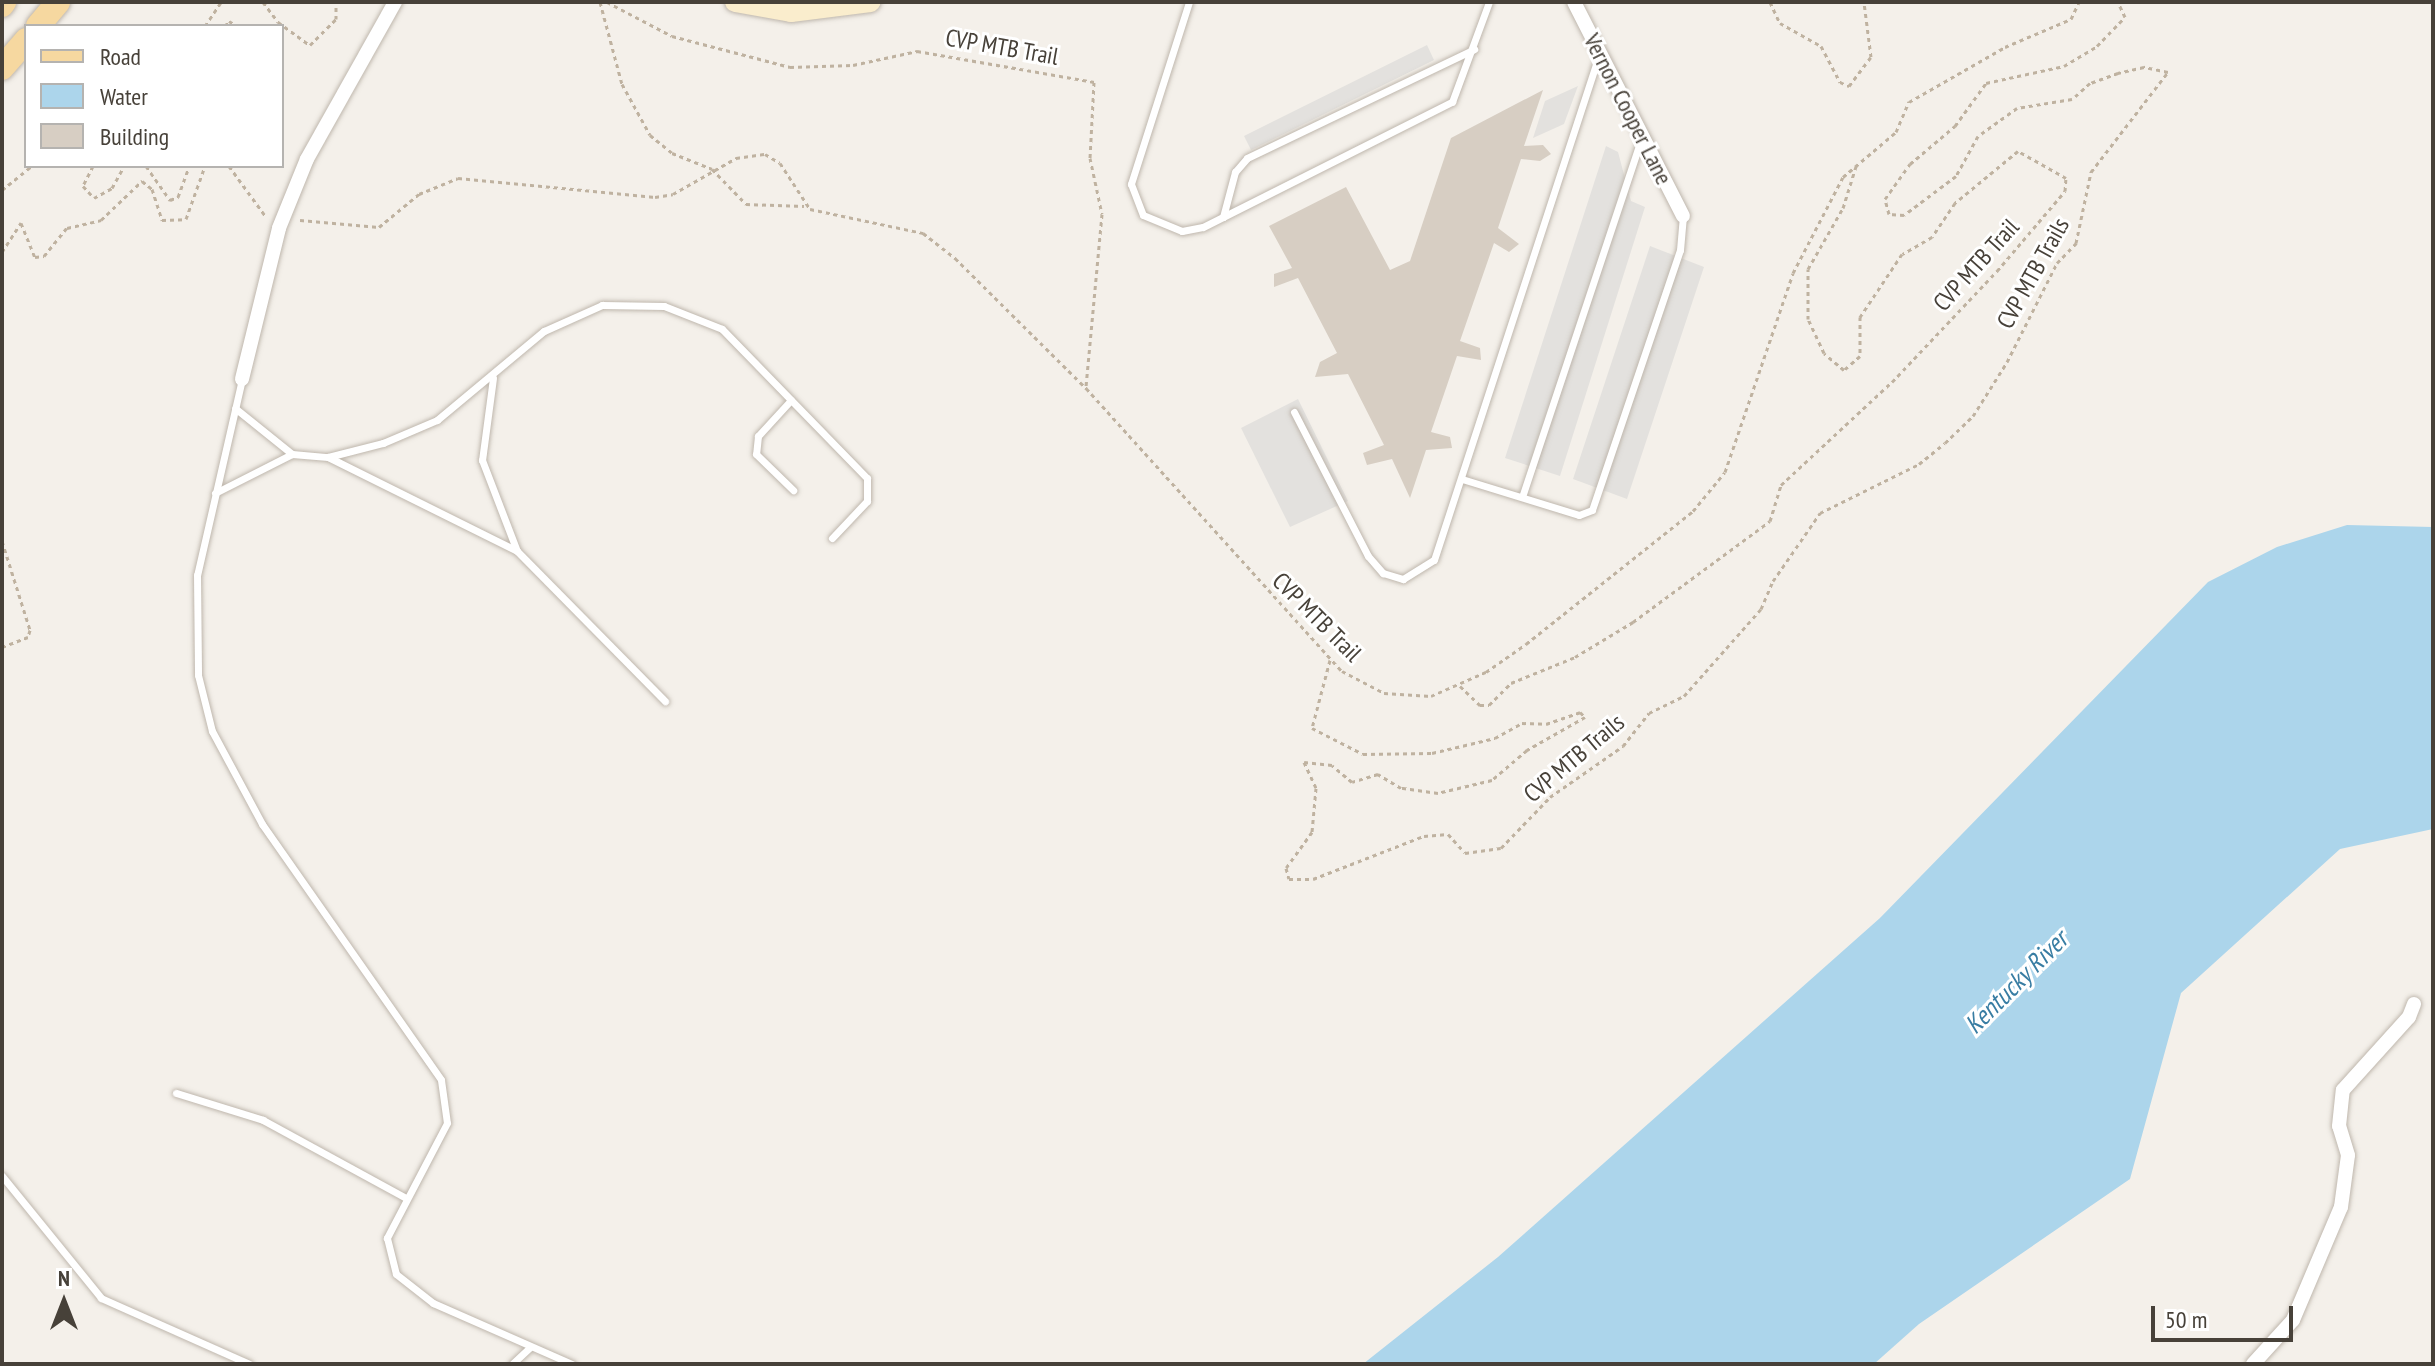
<!DOCTYPE html>
<html>
<head>
<meta charset="utf-8">
<style>
	body { margin:0 }
	#map { position:relative; width:2435px; height:1366px; overflow:hidden; background:#f4f0ea; font-family:"PT Sans Narrow",sans-serif }
	div>[style] { position:absolute }
	.parking>* { inset:0; background:#e3e1de }
	.water>* { inset:0; background:#acd5eb }
	.building>* { inset:0; background:#d7cec3 }
	.path>* { height:3px; margin-top:-1.5px; transform-origin:0; background:repeating-linear-gradient(90deg,#bfb2a0 0 4px,transparent 0 8px) }
	.roads { filter:drop-shadow(0 0 2px #bfb7ad) drop-shadow(0 0 2px #bfb7ad) }
	.lane>* { height:7px; margin:-3.5px; padding:0 3.5px; transform-origin:3.5px; border-radius:3.5px; background:#fff }
	.street>* { height:14px; margin:-7px; padding:0 7px; transform-origin:7px; border-radius:7px; background:#fff }
	.secondary>* { height:20px; margin:-10px; padding:0 10px; transform-origin:10px; border-radius:10px; background:#faedcd }
	.primary>* { height:24px; margin:-12px; padding:0 12px; transform-origin:12px; border-radius:12px; background:#f6d8a0 }
	span { translate:-50% -50%; white-space:nowrap; text-align:center; line-height:1.15; -webkit-text-stroke:6px #fff; paint-order:stroke }
	.street-label { font-size:24px; color:#474139 }
	.water-label { font-size:26px; color:#387da3; font-style:italic }
	.frame { position:absolute; inset:0; border:4px solid #474139; pointer-events:none }
	.legend { position:absolute; left:24px; top:24px; width:260px; height:144px; box-sizing:border-box; background:#fff; border:2px solid #b5b3b0; margin:0; padding:10px 14px; list-style:none; font-size:24px; color:#474139 }
	.legend li { display:flex; align-items:center; gap:16px; height:40px }
	.legend b { width:40px; border:2px solid #b5b3b0 }
	.north { position:absolute; left:24px; top:1262px; width:80px; height:80px; -webkit-text-stroke:6px #fff; paint-order:stroke; rotate:0deg; font-size:22px; font-weight:700; line-height:32px; text-align:center; color:#474139 }
	.north::after { content:''; display:block; margin:auto; width:28px; height:36px; background:#474139; clip-path:polygon(50% 0,100% 100%,50% 72%,0 100%) }
	.scale { position:absolute; left:2151px; top:1306px; width:142px; height:36px; box-sizing:border-box; border:4px solid #474139; border-top:0; padding-left:10px; font-size:24px; line-height:28px; white-space:nowrap; color:#474139; -webkit-text-stroke:6px #fff; paint-order:stroke }
</style>
</head>
<body>
<div id="map">
	<div class="parking">
		<div style="clip-path:polygon(1427px 45px,1434px 60px,1251px 150px,1244px 136px)"></div>
		<div style="clip-path:polygon(1578px 86px,1564px 124px,1533px 138px,1545px 101px)"></div>
		<div style="clip-path:polygon(1606px 146px,1618px 152px,1631px 201px,1645px 207px,1560px 476px,1505px 458px)"></div>
		<div style="clip-path:polygon(1650px 246px,1704px 267px,1627px 499px,1573px 479px)"></div>
		<div style="clip-path:polygon(1298px 399px,1348px 501px,1290px 527px,1241px 428px)"></div>
	</div>
	<div class="water">
		<div style="clip-path:polygon(2347px 525px,2433px 527px,2433px 829px,2340px 849px,2181px 993px,2130px 1179px,1919px 1324px,1874px 1364px,1363px 1364px,1498px 1257px,1880px 918px,2208px 582px,2277px 547px)"></div>
	</div>
	<div class="building">
		<div style="clip-path:polygon(1543px 90px,1524px 146px,1543px 145px,1551px 154px,1540px 161px,1521px 159px,1498px 228px,1519px 244px,1509px 252px,1494px 243px,1460px 341px,1480px 348px,1481px 360px,1457px 356px,1431px 432px,1450px 437px,1452px 448px,1426px 450px,1410px 498px,1392px 459px,1367px 465px,1363px 453px,1384px 445px,1348px 374px,1315px 377px,1320px 362px,1337px 353px,1298px 278px,1274px 287px,1274px 274px,1292px 268px,1269px 226px,1346px 187px,1390px 270px,1410px 261px,1451px 138px)"></div>
	</div>
	<div class="path">
		<div style="left:263px;top:2px;width:25px;rotate:53deg"></div>
		<div style="left:278px;top:22px;width:39px;rotate:36deg"></div>
		<div style="left:310px;top:45px;width:37px;rotate:-45deg"></div>
		<div style="left:336px;top:19px;width:17px;rotate:-90deg"></div>
		<div style="left:600px;top:2px;width:85px;rotate:75deg"></div>
		<div style="left:622px;top:84px;width:58px;rotate:61.2deg"></div>
		<div style="left:650px;top:135px;width:28px;rotate:39deg"></div>
		<div style="left:672px;top:153px;width:43px;rotate:21.8deg"></div>
		<div style="left:712px;top:169px;width:49px;rotate:45.8deg"></div>
		<div style="left:746px;top:204px;width:58px;rotate:2deg"></div>
		<div style="left:607px;top:2px;width:73px;rotate:27.6deg"></div>
		<div style="left:672px;top:36px;width:122px;rotate:14.7deg"></div>
		<div style="left:790px;top:67px;width:63px;rotate:-1.8deg"></div>
		<div style="left:853px;top:65px;width:66px;rotate:-12.3deg"></div>
		<div style="left:917px;top:51px;width:180px;rotate:9.9deg"></div>
		<div style="left:1094px;top:82px;width:76px;rotate:93deg"></div>
		<div style="left:1090px;top:158px;width:57px;rotate:77.9deg"></div>
		<div style="left:1102px;top:214px;width:174px;rotate:95.3deg"></div>
		<div style="left:1770px;top:2px;width:23px;rotate:65deg"></div>
		<div style="left:1780px;top:23px;width:47px;rotate:29.3deg"></div>
		<div style="left:1821px;top:46px;width:41px;rotate:62.2deg"></div>
		<div style="left:1840px;top:82px;width:10px;rotate:24deg"></div>
		<div style="left:1849px;top:86px;width:36px;rotate:-53deg"></div>
		<div style="left:1871px;top:57px;width:55px;rotate:-97.3deg"></div>
		<div style="left:205px;top:26px;width:29px;rotate:-56deg"></div>
		<div style="left:225px;top:26px;width:6px;rotate:-51deg"></div>
		<div style="left:229px;top:21px;width:9px;rotate:32deg"></div>
		<div style="left:93px;top:166px;width:22px;rotate:117deg"></div>
		<div style="left:83px;top:186px;width:16px;rotate:47deg"></div>
		<div style="left:94px;top:198px;width:21px;rotate:-29deg"></div>
		<div style="left:112px;top:188px;width:25px;rotate:-61deg"></div>
		<div style="left:146px;top:166px;width:42px;rotate:54.8deg"></div>
		<div style="left:170px;top:200px;width:9px;rotate:-21deg"></div>
		<div style="left:178px;top:197px;width:33px;rotate:-70deg"></div>
		<div style="left:229px;top:166px;width:63px;rotate:54deg"></div>
		<div style="left:2px;top:190px;width:38px;rotate:-39deg"></div>
		<div style="left:300px;top:220px;width:79px;rotate:5.1deg"></div>
		<div style="left:379px;top:227px;width:52px;rotate:-39.5deg"></div>
		<div style="left:419px;top:194px;width:42px;rotate:-22.3deg"></div>
		<div style="left:458px;top:178px;width:198px;rotate:5.5deg"></div>
		<div style="left:655px;top:197px;width:18px;rotate:-9deg"></div>
		<div style="left:673px;top:194px;width:73px;rotate:-29.7deg"></div>
		<div style="left:736px;top:158px;width:29px;rotate:-8deg"></div>
		<div style="left:765px;top:154px;width:17px;rotate:31deg"></div>
		<div style="left:780px;top:163px;width:55px;rotate:56.9deg"></div>
		<div style="left:810px;top:209px;width:116px;rotate:12deg"></div>
		<div style="left:923px;top:233px;width:41px;rotate:38deg"></div>
		<div style="left:955px;top:258px;width:185px;rotate:44.8deg"></div>
		<div style="left:1086px;top:388px;width:382px;rotate:47.9deg"></div>
		<div style="left:1342px;top:671px;width:47px;rotate:27.6deg"></div>
		<div style="left:1384px;top:693px;width:47px;rotate:3.7deg"></div>
		<div style="left:1431px;top:696px;width:60px;rotate:-23.6deg"></div>
		<div style="left:1486px;top:672px;width:49px;rotate:-35deg"></div>
		<div style="left:1526px;top:644px;width:213px;rotate:-38.5deg"></div>
		<div style="left:1693px;top:511px;width:50px;rotate:-50.6deg"></div>
		<div style="left:1725px;top:472px;width:210px;rotate:-71.1deg"></div>
		<div style="left:1793px;top:273px;width:108px;rotate:-62.5deg"></div>
		<div style="left:1843px;top:177px;width:70px;rotate:-40.3deg"></div>
		<div style="left:1896px;top:132px;width:33px;rotate:-67deg"></div>
		<div style="left:1909px;top:102px;width:111px;rotate:-29.8deg"></div>
		<div style="left:2005px;top:47px;width:72px;rotate:-23deg"></div>
		<div style="left:2071px;top:19px;width:19px;rotate:-65deg"></div>
		<div style="left:2px;top:252px;width:35px;rotate:-57deg"></div>
		<div style="left:21px;top:223px;width:37px;rotate:68deg"></div>
		<div style="left:35px;top:257px;width:9px;rotate:-6deg"></div>
		<div style="left:44px;top:256px;width:36px;rotate:-51deg"></div>
		<div style="left:67px;top:228px;width:35px;rotate:-13deg"></div>
		<div style="left:101px;top:220px;width:57px;rotate:-43.6deg"></div>
		<div style="left:142px;top:181px;width:13px;rotate:39deg"></div>
		<div style="left:152px;top:189px;width:33px;rotate:72deg"></div>
		<div style="left:162px;top:220px;width:24px;rotate:-2deg"></div>
		<div style="left:186px;top:219px;width:56px;rotate:-70.3deg"></div>
		<div style="left:2px;top:541px;width:93px;rotate:72.5deg"></div>
		<div style="left:30px;top:630px;width:7px;rotate:106deg"></div>
		<div style="left:28px;top:637px;width:28px;rotate:159deg"></div>
		<div style="left:1330px;top:660px;width:70px;rotate:104.8deg"></div>
		<div style="left:1312px;top:728px;width:57px;rotate:27deg"></div>
		<div style="left:1363px;top:754px;width:69px;rotate:-0.8deg"></div>
		<div style="left:1432px;top:753px;width:65px;rotate:-13.4deg"></div>
		<div style="left:1495px;top:738px;width:31px;rotate:-29deg"></div>
		<div style="left:1522px;top:723px;width:24px;rotate:2deg"></div>
		<div style="left:1546px;top:724px;width:36px;rotate:-19deg"></div>
		<div style="left:1580px;top:712px;width:7px;rotate:45deg"></div>
		<div style="left:1585px;top:717px;width:67px;rotate:150.4deg"></div>
		<div style="left:1527px;top:750px;width:46px;rotate:139.4deg"></div>
		<div style="left:1492px;top:780px;width:56px;rotate:166.5deg"></div>
		<div style="left:1438px;top:793px;width:37px;rotate:-172deg"></div>
		<div style="left:1401px;top:788px;width:27px;rotate:-149deg"></div>
		<div style="left:1378px;top:774px;width:27px;rotate:163deg"></div>
		<div style="left:1352px;top:782px;width:26px;rotate:-140deg"></div>
		<div style="left:1332px;top:765px;width:28px;rotate:-174deg"></div>
		<div style="left:1304px;top:762px;width:29px;rotate:65deg"></div>
		<div style="left:1316px;top:788px;width:44px;rotate:95.2deg"></div>
		<div style="left:1312px;top:832px;width:44px;rotate:125.8deg"></div>
		<div style="left:1286px;top:868px;width:11px;rotate:75deg"></div>
		<div style="left:1289px;top:879px;width:24px"></div>
		<div style="left:1313px;top:879px;width:119px;rotate:-21.2deg"></div>
		<div style="left:1424px;top:836px;width:24px;rotate:-5deg"></div>
		<div style="left:1448px;top:834px;width:25px;rotate:48deg"></div>
		<div style="left:1465px;top:853px;width:36px;rotate:-8deg"></div>
		<div style="left:1501px;top:848px;width:71px;rotate:-46.1deg"></div>
		<div style="left:1550px;top:797px;width:89px;rotate:-34.9deg"></div>
		<div style="left:1623px;top:746px;width:42px;rotate:-51.8deg"></div>
		<div style="left:1649px;top:713px;width:39px;rotate:-26deg"></div>
		<div style="left:1684px;top:696px;width:116px;rotate:-48.5deg"></div>
		<div style="left:1761px;top:609px;width:30px;rotate:-67deg"></div>
		<div style="left:1773px;top:581px;width:83px;rotate:-55.3deg"></div>
		<div style="left:1820px;top:513px;width:110px;rotate:-26.3deg"></div>
		<div style="left:1919px;top:464px;width:33px;rotate:-39deg"></div>
		<div style="left:1945px;top:443px;width:39px;rotate:-44deg"></div>
		<div style="left:1973px;top:416px;width:64px;rotate:-57.8deg"></div>
		<div style="left:2007px;top:362px;width:111px;rotate:-63.2deg"></div>
		<div style="left:2057px;top:263px;width:28px;rotate:-46deg"></div>
		<div style="left:2076px;top:243px;width:73px;rotate:-78.1deg"></div>
		<div style="left:2091px;top:172px;width:126px;rotate:-52.4deg"></div>
		<div style="left:2168px;top:72px;width:25px;rotate:-168deg"></div>
		<div style="left:2144px;top:67px;width:27px;rotate:167deg"></div>
		<div style="left:2118px;top:73px;width:30px;rotate:160deg"></div>
		<div style="left:2090px;top:83px;width:24px;rotate:138deg"></div>
		<div style="left:2072px;top:99px;width:56px;rotate:170.7deg"></div>
		<div style="left:2017px;top:108px;width:48px;rotate:144.3deg"></div>
		<div style="left:1978px;top:136px;width:46px;rotate:118.8deg"></div>
		<div style="left:1956px;top:176px;width:65px;rotate:143.1deg"></div>
		<div style="left:1904px;top:215px;width:15px;rotate:-176deg"></div>
		<div style="left:1889px;top:214px;width:16px;rotate:-105deg"></div>
		<div style="left:1885px;top:199px;width:43px;rotate:-54.5deg"></div>
		<div style="left:1910px;top:164px;width:59px;rotate:-40.2deg"></div>
		<div style="left:1955px;top:126px;width:53px;rotate:-54.2deg"></div>
		<div style="left:1986px;top:83px;width:80px;rotate:-12.3deg"></div>
		<div style="left:2064px;top:66px;width:39px;rotate:-31deg"></div>
		<div style="left:2097px;top:46px;width:40px;rotate:-46deg"></div>
		<div style="left:2125px;top:17px;width:17px;rotate:-115deg"></div>
		<div style="left:1460px;top:686px;width:28px;rotate:44deg"></div>
		<div style="left:1480px;top:705px;width:9px"></div>
		<div style="left:1489px;top:705px;width:31px;rotate:-45deg"></div>
		<div style="left:1511px;top:683px;width:69px;rotate:-22.1deg"></div>
		<div style="left:1575px;top:657px;width:68px;rotate:-31.1deg"></div>
		<div style="left:1633px;top:622px;width:170px;rotate:-36.4deg"></div>
		<div style="left:1770px;top:521px;width:38px;rotate:-73deg"></div>
		<div style="left:1781px;top:485px;width:151px;rotate:-42.9deg"></div>
		<div style="left:1892px;top:382px;width:153px;rotate:-46.6deg"></div>
		<div style="left:1997px;top:271px;width:105px;rotate:-49.6deg"></div>
		<div style="left:2065px;top:191px;width:13px;rotate:-86deg"></div>
		<div style="left:2066px;top:178px;width:55px;rotate:-150.6deg"></div>
		<div style="left:2018px;top:151px;width:82px;rotate:140.5deg"></div>
		<div style="left:1955px;top:203px;width:41px;rotate:124.1deg"></div>
		<div style="left:1932px;top:237px;width:34px;rotate:150deg"></div>
		<div style="left:1902px;top:254px;width:76px;rotate:123.7deg"></div>
		<div style="left:1860px;top:317px;width:39px;rotate:90deg"></div>
		<div style="left:1860px;top:356px;width:21px;rotate:139deg"></div>
		<div style="left:1844px;top:370px;width:26px;rotate:-140deg"></div>
		<div style="left:1824px;top:353px;width:38px;rotate:-115deg"></div>
		<div style="left:1808px;top:319px;width:50px;rotate:-90deg"></div>
		<div style="left:1808px;top:269px;width:70px;rotate:-60.2deg"></div>
		<div style="left:1843px;top:208px;width:47px;rotate:-72.7deg"></div>
	</div>
	<div class="roads">
		<div class="lane">
			<div style="left:1189px;top:2px;width:191px;rotate:107.7deg"></div>
			<div style="left:1131px;top:184px;width:33px;rotate:69deg"></div>
			<div style="left:1143px;top:215px;width:42px;rotate:22.3deg"></div>
			<div style="left:1182px;top:231px;width:21px;rotate:-11deg"></div>
			<div style="left:1203px;top:227px;width:279px;rotate:-26.7deg"></div>
			<div style="left:1452px;top:102px;width:107px;rotate:-69.7deg"></div>
			<div style="left:1223px;top:217px;width:47px;rotate:-75.1deg"></div>
			<div style="left:1235px;top:172px;width:18px;rotate:-49deg"></div>
			<div style="left:1247px;top:158px;width:252px;rotate:-25.6deg"></div>
			<div style="left:493px;top:378px;width:83px;rotate:97.6deg"></div>
			<div style="left:482px;top:460px;width:97px;rotate:69deg"></div>
			<div style="left:242px;top:379px;width:201px;rotate:102.9deg"></div>
			<div style="left:197px;top:575px;width:100px;rotate:89.4deg"></div>
			<div style="left:198px;top:675px;width:58px;rotate:76deg"></div>
			<div style="left:212px;top:731px;width:106px;rotate:61.7deg"></div>
			<div style="left:262px;top:824px;width:312px;rotate:55deg"></div>
			<div style="left:441px;top:1080px;width:43px;rotate:82.1deg"></div>
			<div style="left:447px;top:1123px;width:130px;rotate:117.6deg"></div>
			<div style="left:387px;top:1238px;width:37px;rotate:76deg"></div>
			<div style="left:396px;top:1274px;width:47px;rotate:38.1deg"></div>
			<div style="left:433px;top:1303px;width:152px;rotate:23.7deg"></div>
			<div style="left:791px;top:400px;width:49px;rotate:132.5deg"></div>
			<div style="left:758px;top:436px;width:18px;rotate:96deg"></div>
			<div style="left:756px;top:454px;width:52px;rotate:44.2deg"></div>
			<div style="left:1294px;top:412px;width:162px;rotate:62.8deg"></div>
			<div style="left:1368px;top:556px;width:23px;rotate:49deg"></div>
			<div style="left:1383px;top:573px;width:21px;rotate:17deg"></div>
			<div style="left:1403px;top:579px;width:36px;rotate:-32deg"></div>
			<div style="left:1434px;top:560px;width:531px;rotate:-71.91deg"></div>
			<div style="left:292px;top:454px;width:36px;rotate:5deg"></div>
			<div style="left:328px;top:457px;width:211px;rotate:26.4deg"></div>
			<div style="left:517px;top:551px;width:211px;rotate:45.4deg"></div>
			<div style="left:328px;top:457px;width:57px;rotate:-14.3deg"></div>
			<div style="left:383px;top:443px;width:59px;rotate:-23.1deg"></div>
			<div style="left:437px;top:420px;width:139px;rotate:-39.8deg"></div>
			<div style="left:544px;top:331px;width:64px;rotate:-24.1deg"></div>
			<div style="left:602px;top:305px;width:62px;rotate:0.9deg"></div>
			<div style="left:664px;top:306px;width:62px;rotate:21.6deg"></div>
			<div style="left:722px;top:329px;width:208px;rotate:45.8deg"></div>
			<div style="left:867px;top:478px;width:23px;rotate:90deg"></div>
			<div style="left:867px;top:501px;width:51px;rotate:133.4deg"></div>
			<div style="left:1462px;top:479px;width:122px;rotate:17.1deg"></div>
			<div style="left:1579px;top:515px;width:14px;rotate:-21deg"></div>
			<div style="left:1592px;top:510px;width:274px;rotate:-71.3deg"></div>
			<div style="left:1680px;top:250px;width:34px;rotate:-85deg"></div>
			<div style="left:215px;top:493px;width:86px;rotate:-26.9deg"></div>
			<div style="left:292px;top:454px;width:73px;rotate:-141.1deg"></div>
			<div style="left:1522px;top:497px;width:377px;rotate:-71.6deg"></div>
			<div style="left:176px;top:1093px;width:91px;rotate:17.2deg"></div>
			<div style="left:263px;top:1120px;width:163px;rotate:28.6deg"></div>
			<div style="left:2px;top:1176px;width:157px;rotate:50.9deg"></div>
			<div style="left:101px;top:1298px;width:162px;rotate:24deg"></div>
			<div style="left:512px;top:1364px;width:25px;rotate:-43deg"></div>
		</div>
		<div class="street">
			<div style="left:1574px;top:2px;width:240px;rotate:63deg"></div>
			<div style="left:242px;top:379px;width:155px;rotate:-76.2deg"></div>
			<div style="left:279px;top:228px;width:74px;rotate:-67.9deg"></div>
			<div style="left:307px;top:159px;width:180px;rotate:-60.7deg"></div>
			<div style="left:2253px;top:1364px;width:59px;rotate:-47.7deg"></div>
			<div style="left:2293px;top:1320px;width:123px;rotate:-67deg"></div>
			<div style="left:2341px;top:1207px;width:52px;rotate:-82.3deg"></div>
			<div style="left:2348px;top:1155px;width:30px;rotate:-107deg"></div>
			<div style="left:2339px;top:1126px;width:36px;rotate:-84deg"></div>
			<div style="left:2343px;top:1090px;width:98px;rotate:-47.9deg"></div>
			<div style="left:2409px;top:1017px;width:14px;rotate:-69deg"></div>
		</div>
		<div class="secondary">
			<div style="left:735px;top:2px;width:57px;rotate:10.1deg"></div>
			<div style="left:791px;top:12px;width:80px;rotate:-7.2deg"></div>
		</div>
		<div class="primary">
			<div style="left:2px;top:5px;width:4px;rotate:-56deg"></div>
			<div style="left:38px;top:26px;width:31px;rotate:-50deg"></div>
			<div style="left:2px;top:68px;width:37px;rotate:-49deg"></div>
		</div>
	</div>
	<div class="street-label">
		<span style="left:1002px;top:47px;rotate:10deg">CVP MTB Trail</span>
		<span style="left:1628px;top:109px;rotate:63deg">Vernon Cooper Lane</span>
		<span style="left:1976px;top:265px;rotate:-48deg">CVP MTB Trail</span>
		<span style="left:2033px;top:273px;rotate:-61deg">CVP MTB Trails</span>
		<span style="left:1317px;top:617px;rotate:45deg">CVP MTB Trail</span>
		<span style="left:1574px;top:758px;rotate:-40deg">CVP MTB Trails</span>
	</div>
	<div class="water-label">
		<span style="left:2016px;top:982px;rotate:-45deg">Kentucky River</span>
	</div>
	<div class="frame"></div>
	<ul class="legend">
	<li><b style="height:10px;background:#f6d8a0"></b>Road</li>
	<li><b style="height:22px;background:#acd5eb"></b>Water</li>
	<li><b style="height:22px;background:#d7cec3"></b>Building</li>
	</ul>
	<div class="north">N</div>
	<div class="scale">50 m</div>
</div>
</body>
</html>
